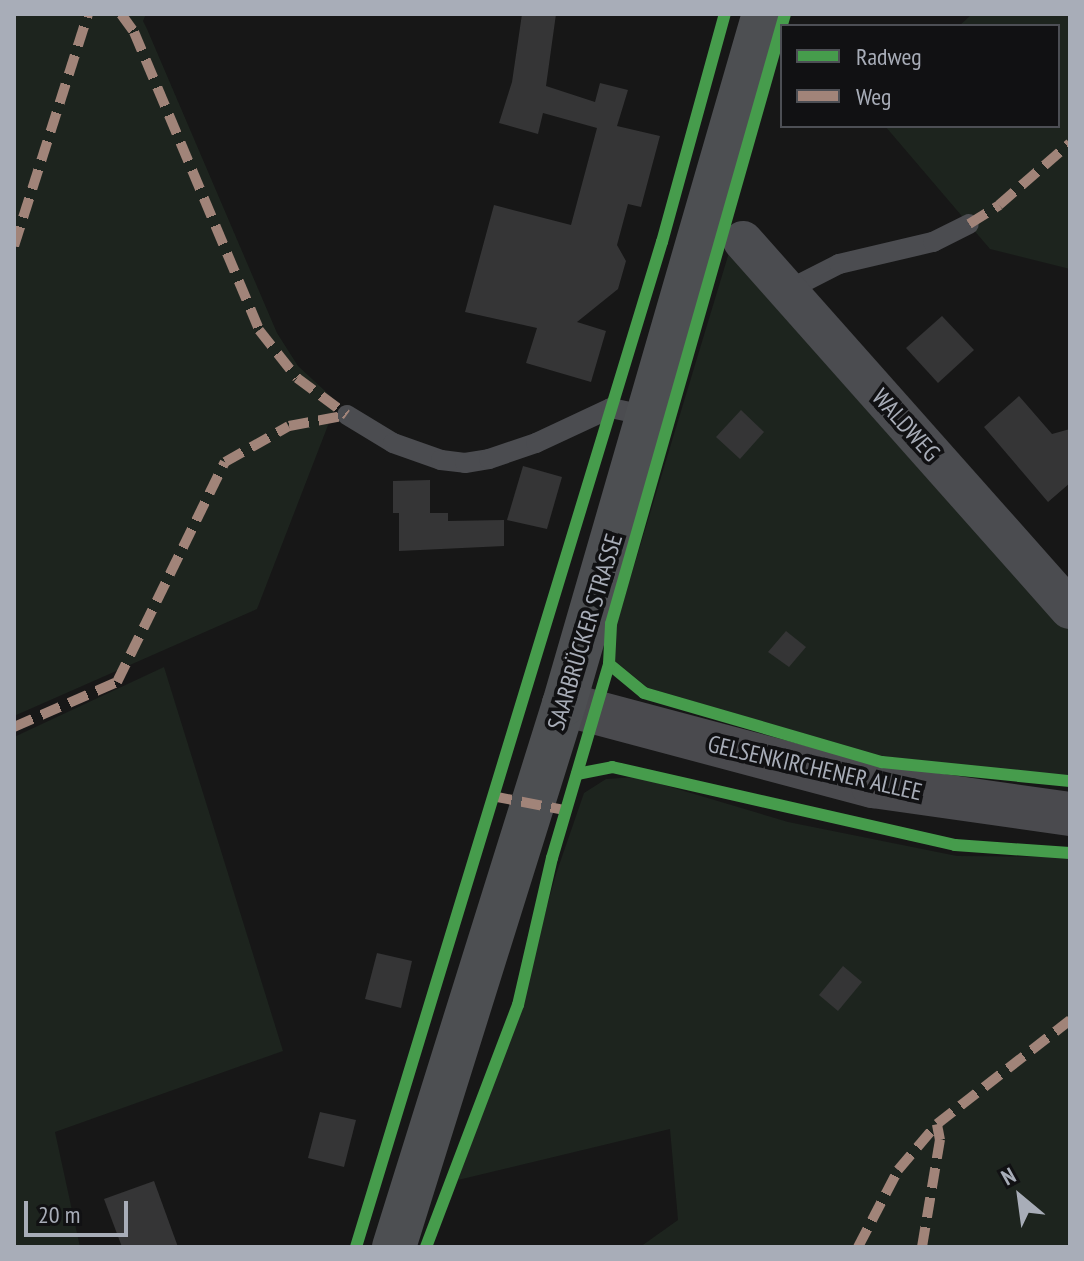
<!DOCTYPE html>
<html>
<head>
<meta charset="utf-8">
<style>
	body { margin:0 }
	#map { position:relative; width:1084px; height:1261px; overflow:hidden; background:#171717; font-family:"PT Sans Narrow",sans-serif }
	div>[style] { position:absolute }
	.green>* { inset:0; background:#1d241e }
	.building>* { inset:0; background:#353536 }
	.lane>* { height:20px; margin:-10px; padding:0 10px; transform-origin:10px; border-radius:10px; background:#4b4c50 }
	.street>* { height:40px; margin:-20px; padding:0 20px; transform-origin:20px; border-radius:20px; background:#4b4c50 }
	.secondary>* { height:44px; margin:-22px; padding:0 22px; transform-origin:22px; border-radius:22px; background:#4a4a4e }
	.primary>* { height:44px; margin:-22px; padding:0 22px; transform-origin:22px; border-radius:22px; background:#4d4f52 }
	.quiet>* { height:10px; margin-top:-5px; transform-origin:0; background:repeating-linear-gradient(90deg,#a18479 0 20px,transparent 0 30px) }
	.cycleway>* { height:12px; margin:-6px; padding:0 6px; transform-origin:6px; border-radius:6px; background:#469c4c }
	span { translate:-50% -50%; white-space:nowrap; text-align:center; line-height:1.15; -webkit-text-stroke:7px #111113; paint-order:stroke }
	.street-label { font-size:24px; color:#a8adb8 }
	.frame { position:absolute; inset:0; border:16px solid #a8adb8; pointer-events:none }
	.legend { position:absolute; left:780px; top:24px; width:280px; height:104px; box-sizing:border-box; background:#111113; border:2px solid #4d4f55; margin:0; padding:10px 14px; list-style:none; font-size:24px; color:#a8adb8 }
	.legend li { display:flex; align-items:center; gap:16px; height:40px }
	.legend b { width:40px; border:2px solid #4d4f55 }
	.north { position:absolute; left:980px; top:1157px; width:80px; height:80px; -webkit-text-stroke:6px #111113; paint-order:stroke; rotate:331deg; font-size:22px; font-weight:700; line-height:32px; text-align:center; color:#a8adb8 }
	.north::after { content:''; display:block; margin:auto; width:28px; height:36px; background:#a8adb8; clip-path:polygon(50% 0,100% 100%,50% 72%,0 100%) }
	.scale { position:absolute; left:24px; top:1201px; width:104px; height:36px; box-sizing:border-box; border:4px solid #a8adb8; border-top:0; padding-left:10px; font-size:24px; line-height:28px; white-space:nowrap; color:#a8adb8; -webkit-text-stroke:6px #111113; paint-order:stroke }
</style>
</head>
<body>
<div id="map">
	<div class="green">
		<div style="clip-path:polygon(14px 14px,146px 14px,143px 21px,147px 29px,277px 333px,298px 366px,337px 402px,257px 609px,14px 716px)"></div>
		<div style="clip-path:polygon(972px 14px,1070px 14px,1070px 269px,990px 249px,885px 126px,1058px 126px,1058px 26px,959px 26px)"></div>
		<div style="clip-path:polygon(731px 246px,1070px 627px,1070px 777px,882px 756px,648px 688px,615px 661px,615px 629px)"></div>
		<div style="clip-path:polygon(164px 667px,283px 1051px,55px 1132px,80px 1247px,14px 1247px,14px 737px)"></div>
		<div style="clip-path:polygon(637px 777px,788px 822px,957px 856px,1070px 857px,1070px 1247px,640px 1247px,678px 1220px,670px 1129px,458px 1180px,513px 1029px,556px 874px,584px 793px,606px 779px)"></div>
	</div>
	<div class="building">
		<div style="clip-path:polygon(522px 14px,556px 14px,546px 86px,595px 102px,600px 83px,628px 90px,617px 126px,660px 136px,641px 207px,628px 204px,617px 245px,626px 261px,618px 289px,577px 322px,606px 331px,591px 382px,526px 363px,537px 328px,465px 312px,494px 205px,571px 225px,597px 128px,543px 113px,538px 134px,499px 123px,512px 82px)"></div>
		<div style="clip-path:polygon(942px 316px,974px 350px,938px 383px,906px 348px)"></div>
		<div style="clip-path:polygon(1019px 396px,1052px 434px,1070px 429px,1070px 483px,1048px 502px,984px 427px)"></div>
		<div style="clip-path:polygon(741px 410px,764px 432px,740px 459px,716px 437px)"></div>
		<div style="clip-path:polygon(523px 466px,562px 477px,547px 529px,507px 520px)"></div>
		<div style="clip-path:polygon(430px 480px,430px 513px,448px 513px,448px 521px,504px 520px,504px 546px,399px 551px,399px 513px,393px 513px,393px 481px)"></div>
		<div style="clip-path:polygon(786px 631px,806px 647px,789px 667px,768px 652px)"></div>
		<div style="clip-path:polygon(377px 953px,412px 961px,401px 1008px,365px 999px)"></div>
		<div style="clip-path:polygon(843px 966px,862px 982px,838px 1011px,819px 995px)"></div>
		<div style="clip-path:polygon(320px 1112px,356px 1120px,344px 1167px,308px 1158px)"></div>
		<div style="clip-path:polygon(154px 1181px,178px 1247px,122px 1247px,104px 1199px)"></div>
	</div>
	<div class="lane">
		<div style="left:788px;top:290px;width:57px;rotate:-27deg"></div>
		<div style="left:839px;top:264px;width:97px;rotate:-13.2deg"></div>
		<div style="left:933px;top:242px;width:40px;rotate:-26.6deg"></div>
		<div style="left:347px;top:415px;width:54px;rotate:31.3deg"></div>
		<div style="left:393px;top:443px;width:51px;rotate:19.5deg"></div>
		<div style="left:441px;top:460px;width:24px;rotate:7deg"></div>
		<div style="left:465px;top:463px;width:24px;rotate:-9deg"></div>
		<div style="left:489px;top:459px;width:50px;rotate:-18.8deg"></div>
		<div style="left:536px;top:443px;width:83px;rotate:-25deg"></div>
		<div style="left:611px;top:408px;width:39px;rotate:12deg"></div>
	</div>
	<div class="street">
		<div style="left:743px;top:241px;width:492px;rotate:48.4deg"></div>
	</div>
	<div class="secondary">
		<div style="left:564px;top:704px;width:320px;rotate:14.9deg"></div>
		<div style="left:873px;top:786px;width:199px;rotate:8.1deg"></div>
	</div>
	<div class="primary">
		<div style="left:394px;top:1247px;width:569px;rotate:-72.62deg"></div>
		<div style="left:564px;top:704px;width:718px;rotate:-73.84deg"></div>
	</div>
	<div class="quiet">
		<div style="left:121px;top:14px;width:22px;rotate:54deg"></div>
		<div style="left:134px;top:32px;width:323px;rotate:67.2deg"></div>
		<div style="left:259px;top:330px;width:61px;rotate:51.6deg"></div>
		<div style="left:297px;top:378px;width:62px;rotate:36.5deg"></div>
		<div style="left:969px;top:224px;width:36px;rotate:-32deg"></div>
		<div style="left:999px;top:205px;width:94px;rotate:-41.1deg"></div>
		<div style="left:14px;top:246px;width:244px;rotate:-72.3deg"></div>
		<div style="left:14px;top:727px;width:112px;rotate:-23.6deg"></div>
		<div style="left:117px;top:682px;width:245px;rotate:-63.9deg"></div>
		<div style="left:225px;top:462px;width:73px;rotate:-29.4deg"></div>
		<div style="left:289px;top:426px;width:59px;rotate:-10.7deg"></div>
		<div style="left:492px;top:796px;width:73px;rotate:11deg"></div>
		<div style="left:858px;top:1247px;width:87px;rotate:-62.5deg"></div>
		<div style="left:898px;top:1170px;width:60px;rotate:-49.7deg"></div>
		<div style="left:937px;top:1124px;width:169px;rotate:-38deg"></div>
		<div style="left:922px;top:1247px;width:109px;rotate:-80.5deg"></div>
		<div style="left:940px;top:1140px;width:16px;rotate:-101deg"></div>
	</div>
	<div class="cycleway">
		<div style="left:609px;top:664px;width:45px;rotate:39.6deg"></div>
		<div style="left:644px;top:693px;width:248px;rotate:16.2deg"></div>
		<div style="left:882px;top:762px;width:189px;rotate:5.8deg"></div>
		<div style="left:577px;top:774px;width:36px;rotate:-11deg"></div>
		<div style="left:612px;top:767px;width:352px;rotate:12.8deg"></div>
		<div style="left:955px;top:845px;width:115px;rotate:4deg"></div>
		<div style="left:356px;top:1247px;width:1051px;rotate:-73.07deg"></div>
		<div style="left:662px;top:242px;width:237px;rotate:-74.6deg"></div>
		<div style="left:426px;top:1247px;width:259px;rotate:-69.2deg"></div>
		<div style="left:518px;top:1005px;width:151px;rotate:-77deg"></div>
		<div style="left:552px;top:858px;width:202px;rotate:-73.6deg"></div>
		<div style="left:609px;top:664px;width:40px;rotate:-87.1deg"></div>
		<div style="left:611px;top:624px;width:634px;rotate:-74.08deg"></div>
	</div>
	<div class="street-label">
		<span style="left:906px;top:425px;rotate:48deg">WALDWEG</span>
		<span style="left:585px;top:632px;rotate:-73deg">SAARBRÜCKER STRASSE</span>
		<span style="left:815px;top:768px;rotate:13deg">GELSENKIRCHENER ALLEE</span>
	</div>
	<div class="frame"></div>
	<ul class="legend">
	<li><b style="height:10px;background:#469c4c"></b>Radweg</li>
	<li><b style="height:10px;background:#a18479"></b>Weg</li>
	</ul>
	<div class="north">N</div>
	<div class="scale">20 m</div>
</div>
</body>
</html>
